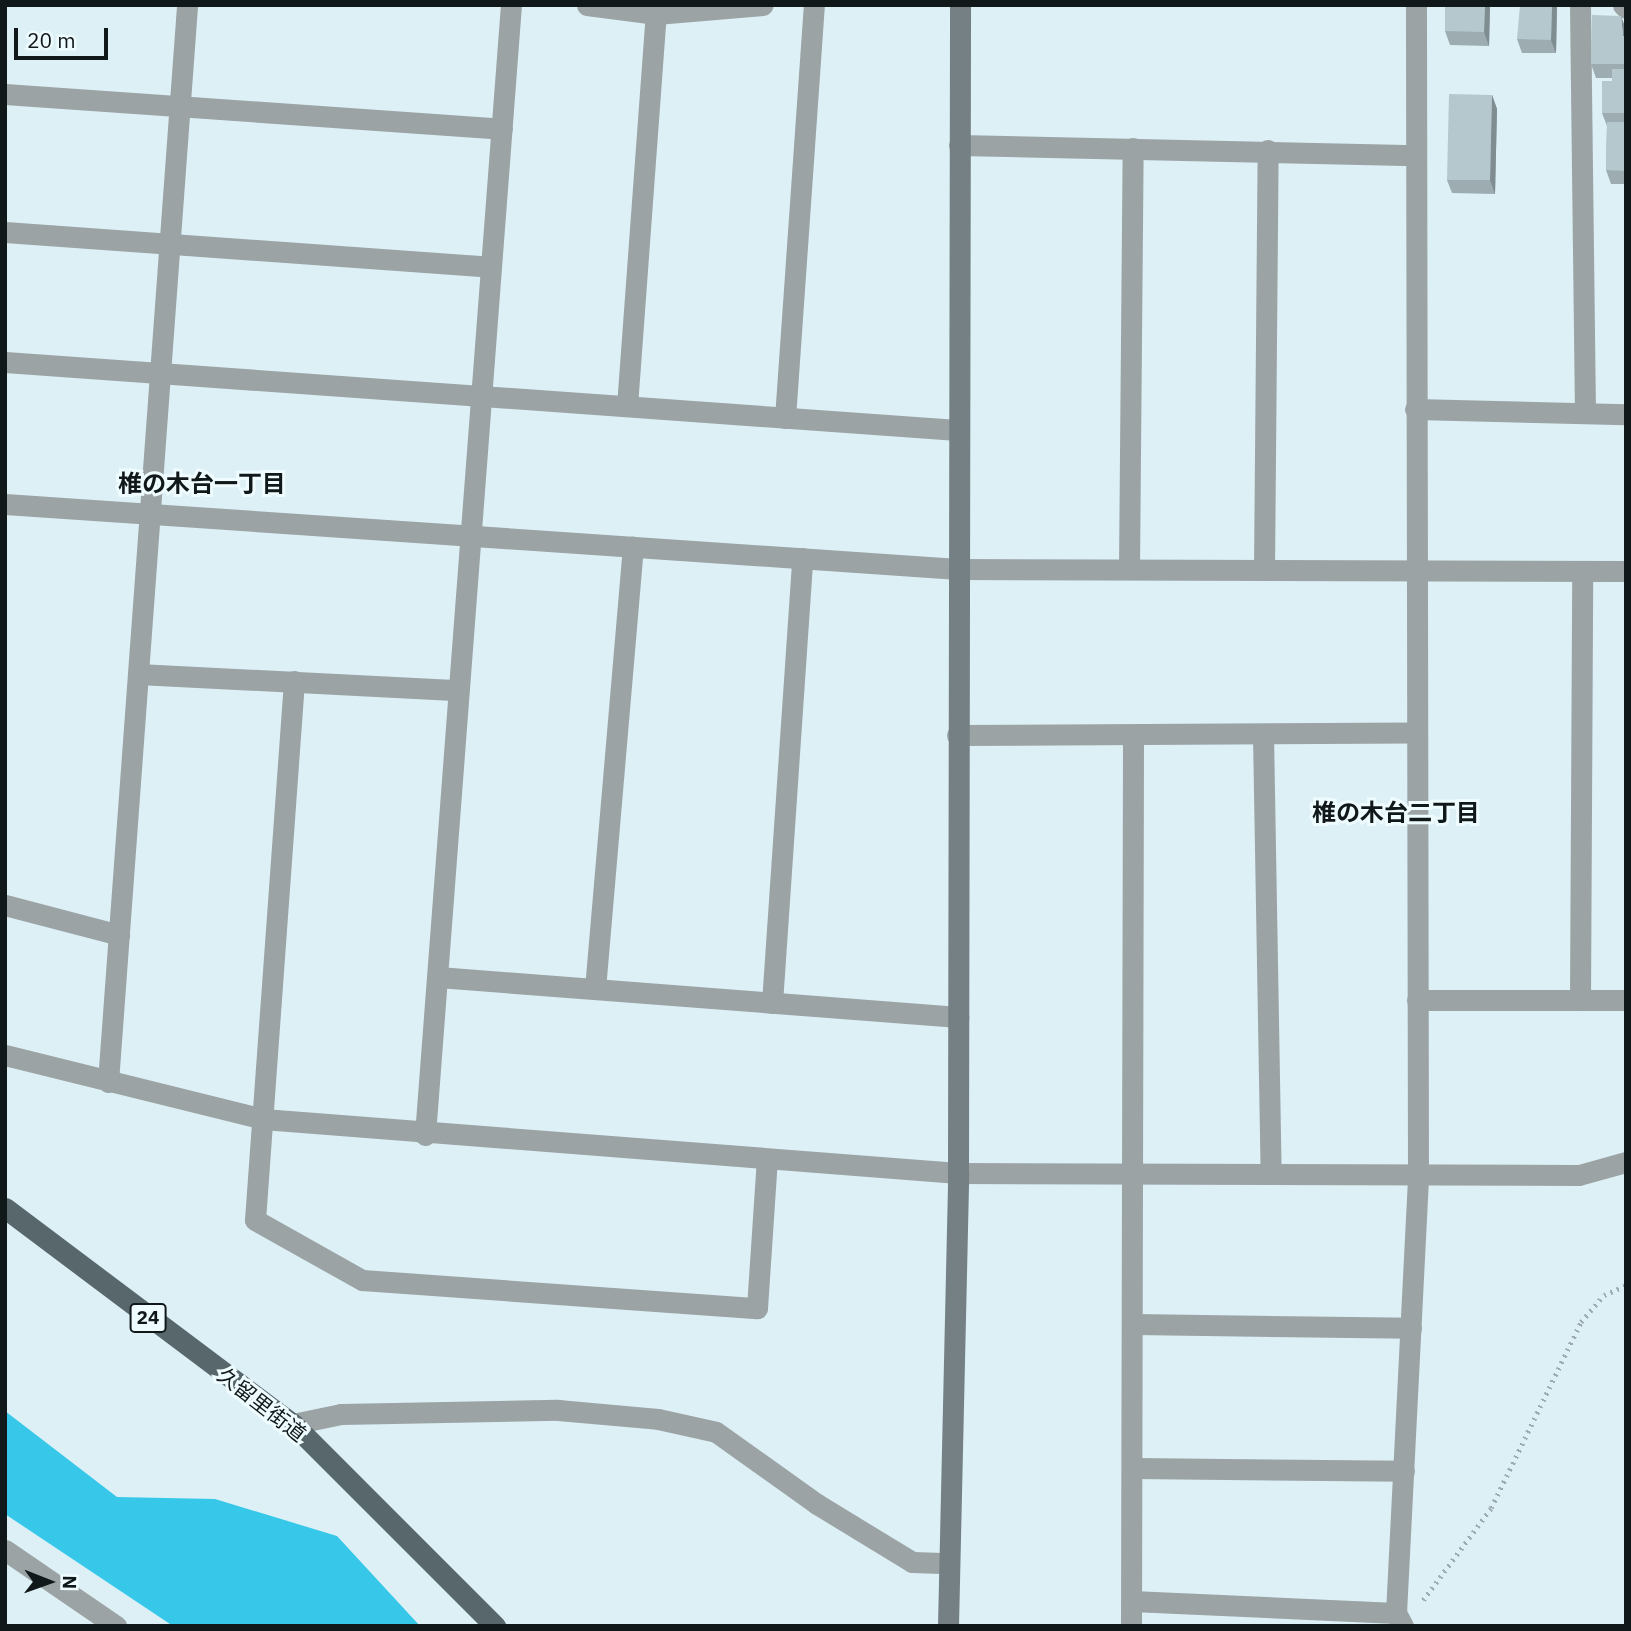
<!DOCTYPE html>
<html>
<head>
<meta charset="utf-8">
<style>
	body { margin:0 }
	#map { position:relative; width:1631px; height:1631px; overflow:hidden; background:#dcf0f6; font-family:"IBM Plex Sans","Noto Sans JP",sans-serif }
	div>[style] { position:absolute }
	.forest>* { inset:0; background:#37c8e9 }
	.path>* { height:4.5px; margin-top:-2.25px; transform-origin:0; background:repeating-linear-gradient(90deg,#9cacb1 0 2px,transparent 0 7px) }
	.street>* { height:21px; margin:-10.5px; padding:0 10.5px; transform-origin:10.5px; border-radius:10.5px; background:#9ba3a5 }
	.secondary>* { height:21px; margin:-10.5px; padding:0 10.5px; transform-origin:10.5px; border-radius:10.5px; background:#748084 }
	.primary>* { height:21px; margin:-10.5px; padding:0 10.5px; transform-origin:10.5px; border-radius:10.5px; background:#58676b }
	.wall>* { inset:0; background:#9cacb1 }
	.shaded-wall>* { inset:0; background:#7f8c90 }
	.building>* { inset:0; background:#b5c8ce }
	span { translate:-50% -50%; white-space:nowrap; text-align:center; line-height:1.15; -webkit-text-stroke:6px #effcff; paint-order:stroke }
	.shield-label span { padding:2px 5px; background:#effcff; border:2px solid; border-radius:5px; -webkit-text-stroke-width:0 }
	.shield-label { font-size:19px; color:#11181a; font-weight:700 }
	.street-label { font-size:21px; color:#11181a }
	.quarter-label { font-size:24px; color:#11181a; font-weight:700 }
	.frame { position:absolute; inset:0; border:7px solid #11181a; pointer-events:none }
	.north { position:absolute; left:14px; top:1547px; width:70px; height:70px; -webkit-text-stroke:5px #effcff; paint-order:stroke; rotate:91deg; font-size:19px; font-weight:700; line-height:28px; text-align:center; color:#11181a }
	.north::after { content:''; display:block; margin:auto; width:24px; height:32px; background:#11181a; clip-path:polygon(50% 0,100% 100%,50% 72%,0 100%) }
	.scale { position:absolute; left:14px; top:28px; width:94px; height:32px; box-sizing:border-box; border:4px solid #11181a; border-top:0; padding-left:9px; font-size:21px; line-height:24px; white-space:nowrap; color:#11181a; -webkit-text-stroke:5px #effcff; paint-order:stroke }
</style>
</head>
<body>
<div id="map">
	<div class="forest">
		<div style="clip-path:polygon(5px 1411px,117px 1497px,215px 1499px,337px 1536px,420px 1626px,173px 1626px,5px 1514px)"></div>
	</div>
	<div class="path">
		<div style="left:1423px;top:1600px;width:114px;rotate:-53.5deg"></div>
		<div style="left:1491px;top:1508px;width:207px;rotate:-64.2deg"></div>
		<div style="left:1581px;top:1322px;width:35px;rotate:-50deg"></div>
		<div style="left:1604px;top:1295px;width:24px;rotate:-24deg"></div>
	</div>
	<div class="street">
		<div style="left:587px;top:5px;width:70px;rotate:7.4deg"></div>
		<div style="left:656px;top:14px;width:107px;rotate:-4.8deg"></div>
		<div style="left:1580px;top:5px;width:408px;rotate:89.3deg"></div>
		<div style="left:1623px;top:5px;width:4px;rotate:45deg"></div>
		<div style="left:5px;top:94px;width:498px;rotate:4deg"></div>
		<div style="left:959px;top:145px;width:457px;rotate:1.3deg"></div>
		<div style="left:5px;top:232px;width:487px;rotate:4.1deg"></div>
		<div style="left:5px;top:362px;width:955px;rotate:4.08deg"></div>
		<div style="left:627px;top:406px;width:393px;rotate:-85.8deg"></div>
		<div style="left:1415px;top:409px;width:211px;rotate:1.4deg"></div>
		<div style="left:785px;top:418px;width:414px;rotate:-86deg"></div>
		<div style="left:5px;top:504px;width:955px;rotate:3.9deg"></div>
		<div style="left:958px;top:569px;width:668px;rotate:0.17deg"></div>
		<div style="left:1129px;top:569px;width:421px;rotate:-89.5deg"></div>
		<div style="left:1264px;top:570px;width:420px;rotate:-89.5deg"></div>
		<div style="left:138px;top:674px;width:321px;rotate:2.9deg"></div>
		<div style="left:294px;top:681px;width:540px;rotate:94.14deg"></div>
		<div style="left:255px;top:1220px;width:123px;rotate:29.3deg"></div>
		<div style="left:362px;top:1280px;width:396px;rotate:4.1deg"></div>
		<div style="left:757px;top:1308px;width:149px;rotate:-86.2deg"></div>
		<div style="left:1263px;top:734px;width:439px;rotate:89deg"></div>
		<div style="left:957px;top:735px;width:458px;rotate:-0.3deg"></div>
		<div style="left:5px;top:905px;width:118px;rotate:14.7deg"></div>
		<div style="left:438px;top:977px;width:522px;rotate:4.4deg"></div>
		<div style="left:595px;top:989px;width:444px;rotate:-85.1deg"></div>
		<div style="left:1417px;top:1000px;width:209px"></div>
		<div style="left:1580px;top:1000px;width:429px;rotate:-89.7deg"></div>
		<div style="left:772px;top:1003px;width:446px;rotate:-86.1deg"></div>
		<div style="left:5px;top:1055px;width:266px;rotate:13.9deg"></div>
		<div style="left:263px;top:1119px;width:697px;rotate:4.44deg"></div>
		<div style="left:958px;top:1173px;width:621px;rotate:0.18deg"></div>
		<div style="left:1579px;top:1175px;width:49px;rotate:-15.5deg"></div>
		<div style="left:108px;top:1082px;width:1080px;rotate:-85.8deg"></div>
		<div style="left:425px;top:1135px;width:1133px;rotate:-85.65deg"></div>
		<div style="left:1134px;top:1324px;width:277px;rotate:0.8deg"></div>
		<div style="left:293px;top:1424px;width:49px;rotate:-11.8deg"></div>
		<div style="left:341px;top:1414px;width:217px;rotate:-1.1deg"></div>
		<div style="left:558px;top:1410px;width:100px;rotate:5.1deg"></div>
		<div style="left:658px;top:1419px;width:59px;rotate:12.6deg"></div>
		<div style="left:716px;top:1432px;width:124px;rotate:35.5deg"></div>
		<div style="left:817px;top:1504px;width:111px;rotate:31.4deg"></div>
		<div style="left:912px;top:1562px;width:37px;rotate:2deg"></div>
		<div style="left:1133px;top:1468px;width:271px;rotate:0.6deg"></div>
		<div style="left:5px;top:1550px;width:135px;rotate:34.4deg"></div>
		<div style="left:1132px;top:1601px;width:264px;rotate:2.6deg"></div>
		<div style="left:1131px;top:1626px;width:891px;rotate:-89.87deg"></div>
		<div style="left:1403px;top:1626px;width:15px;rotate:-118deg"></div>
		<div style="left:1396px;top:1613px;width:440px;rotate:-87.1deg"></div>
		<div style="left:1418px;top:1174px;width:1169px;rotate:-90.1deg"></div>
	</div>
	<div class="secondary">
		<div style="left:948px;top:1626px;width:453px;rotate:-88.7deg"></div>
		<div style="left:958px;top:1173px;width:1168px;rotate:-89.9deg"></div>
	</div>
	<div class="primary">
		<div style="left:5px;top:1208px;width:360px;rotate:36.9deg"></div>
		<div style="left:293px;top:1424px;width:286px;rotate:45deg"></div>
	</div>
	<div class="wall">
		<div style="clip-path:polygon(1490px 5px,1489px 46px,1450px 45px,1445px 31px)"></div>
		<div style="clip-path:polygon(1557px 5px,1556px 53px,1522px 53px,1517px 39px)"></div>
		<div style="clip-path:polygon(1626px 30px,1626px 184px,1611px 184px,1606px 170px,1607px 126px,1602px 113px,1612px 81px,1612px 78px,1596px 78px,1591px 64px)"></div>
		<div style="clip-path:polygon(1492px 95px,1497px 109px,1495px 194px,1452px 193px,1447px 180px)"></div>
	</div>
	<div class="shaded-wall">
		<div style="clip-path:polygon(1485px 5px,1490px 5px,1489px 46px,1484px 32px)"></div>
		<div style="clip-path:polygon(1552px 5px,1557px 5px,1556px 53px,1551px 40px)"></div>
		<div style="clip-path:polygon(1621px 16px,1626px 29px,1626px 42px,1623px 36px)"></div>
		<div style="clip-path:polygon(1492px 95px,1497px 109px,1495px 194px,1490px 180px)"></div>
	</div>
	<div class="building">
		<div style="clip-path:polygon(1445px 5px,1485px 5px,1484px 32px,1445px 31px)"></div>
		<div style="clip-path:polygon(1520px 5px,1552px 5px,1551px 40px,1517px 39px)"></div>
		<div style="clip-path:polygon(1592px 15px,1621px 16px,1623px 36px,1626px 36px,1626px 64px,1591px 64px)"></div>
		<div style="clip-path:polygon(1612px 69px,1626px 69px,1626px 113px,1602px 113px,1602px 81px,1612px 81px)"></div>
		<div style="clip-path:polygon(1449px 94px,1492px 95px,1490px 180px,1447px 180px)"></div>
		<div style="clip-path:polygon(1607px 122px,1626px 122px,1626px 171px,1606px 170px)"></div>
	</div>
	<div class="shield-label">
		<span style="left:148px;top:1318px">24</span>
	</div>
	<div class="street-label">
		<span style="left:262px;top:1404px;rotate:38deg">久留里街道</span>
	</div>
	<div class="quarter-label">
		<span style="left:202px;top:484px">椎の木台一丁目</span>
		<span style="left:1396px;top:813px">椎の木台二丁目</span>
	</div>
	<div class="frame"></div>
	<div class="north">N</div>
	<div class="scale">20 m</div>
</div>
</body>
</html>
